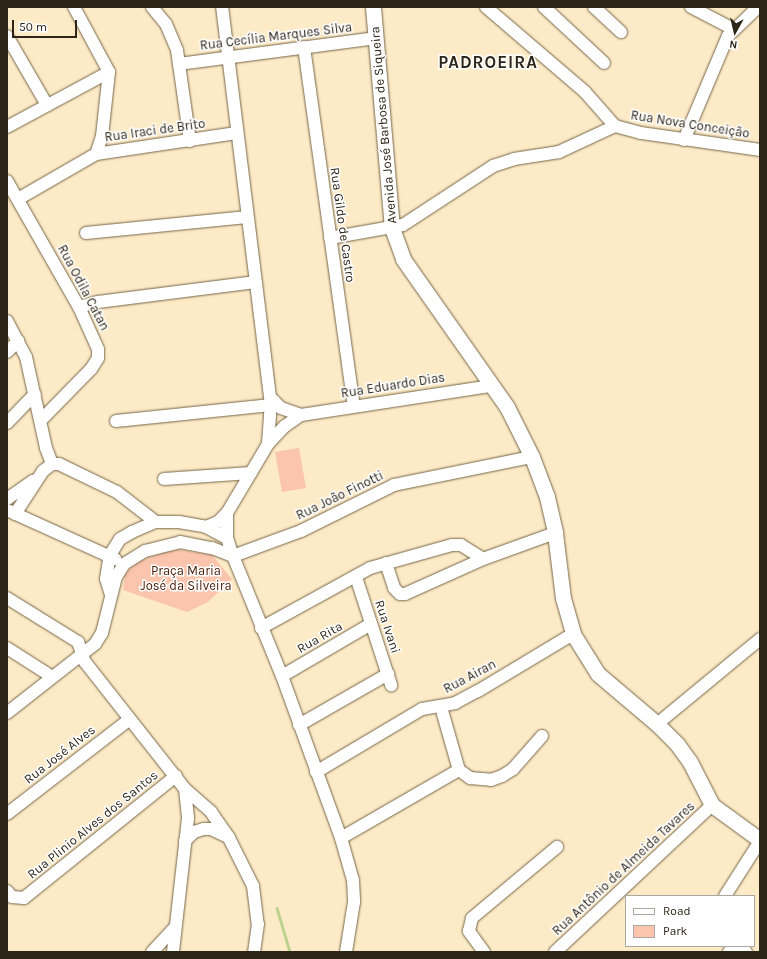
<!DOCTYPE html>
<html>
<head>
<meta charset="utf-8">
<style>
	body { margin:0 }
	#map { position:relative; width:767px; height:959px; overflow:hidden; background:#fdebc8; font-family:Karla,sans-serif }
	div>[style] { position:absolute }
	.green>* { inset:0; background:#fbc4ad }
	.stream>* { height:2.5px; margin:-1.25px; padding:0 1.25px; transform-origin:1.25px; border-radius:1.25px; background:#bdd28c }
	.roads { filter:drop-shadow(0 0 1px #766546) drop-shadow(0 0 1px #766546) }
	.minor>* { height:12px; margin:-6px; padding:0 6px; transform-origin:6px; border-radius:6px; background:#fff }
	.major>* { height:15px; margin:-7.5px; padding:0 7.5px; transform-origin:7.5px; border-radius:7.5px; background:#fff }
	span { translate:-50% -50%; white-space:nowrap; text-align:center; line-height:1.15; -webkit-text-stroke:3px #fff; paint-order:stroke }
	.street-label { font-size:13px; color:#2c2518 }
	.park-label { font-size:13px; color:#4a1d07 }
	.district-label { font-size:17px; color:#2c2518; font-weight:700; letter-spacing:1px }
	.frame { position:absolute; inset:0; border:8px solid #2c2518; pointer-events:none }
	.legend { position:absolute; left:625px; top:895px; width:130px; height:52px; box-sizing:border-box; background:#fff; border:1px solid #aba8a3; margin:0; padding:5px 7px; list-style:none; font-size:12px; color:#2c2518 }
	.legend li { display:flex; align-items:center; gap:8px; height:20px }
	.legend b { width:20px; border:1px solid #aba8a3 }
	.north { position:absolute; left:715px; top:12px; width:40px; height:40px; -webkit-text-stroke:3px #fff; paint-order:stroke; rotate:188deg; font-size:11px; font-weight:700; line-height:16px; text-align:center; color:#2c2518 }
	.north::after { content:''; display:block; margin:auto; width:14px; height:18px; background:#2c2518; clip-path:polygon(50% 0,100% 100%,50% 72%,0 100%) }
	.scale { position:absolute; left:12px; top:20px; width:65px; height:18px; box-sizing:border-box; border:2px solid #2c2518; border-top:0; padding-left:5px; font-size:12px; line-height:14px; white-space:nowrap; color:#2c2518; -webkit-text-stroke:3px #fff; paint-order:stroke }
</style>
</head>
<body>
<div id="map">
	<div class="green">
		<div style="clip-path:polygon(299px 448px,306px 488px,282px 492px,275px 452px)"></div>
		<div style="clip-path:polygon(173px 549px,212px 555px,232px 579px,208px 602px,187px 612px,123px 590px,125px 574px,137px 562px)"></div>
	</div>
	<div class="stream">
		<div style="left:277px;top:908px;width:46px;rotate:73.5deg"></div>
	</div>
	<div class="roads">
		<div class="minor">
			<div style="left:74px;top:7px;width:74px;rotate:61.7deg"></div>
			<div style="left:109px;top:72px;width:64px;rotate:96.2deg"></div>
			<div style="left:102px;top:136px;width:19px;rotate:108deg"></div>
			<div style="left:152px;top:7px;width:22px;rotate:51deg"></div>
			<div style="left:166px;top:24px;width:28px;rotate:67deg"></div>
			<div style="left:177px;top:50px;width:92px;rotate:81.9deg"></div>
			<div style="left:486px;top:7px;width:130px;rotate:40.6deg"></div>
			<div style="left:585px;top:92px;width:45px;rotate:48.6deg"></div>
			<div style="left:615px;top:126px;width:27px;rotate:15deg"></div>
			<div style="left:641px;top:133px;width:120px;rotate:8.1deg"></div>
			<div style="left:544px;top:7px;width:82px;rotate:43deg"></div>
			<div style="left:594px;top:7px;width:37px;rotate:43deg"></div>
			<div style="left:691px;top:7px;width:47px;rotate:27.6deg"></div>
			<div style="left:7px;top:36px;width:80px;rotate:59.9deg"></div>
			<div style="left:304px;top:47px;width:362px;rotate:82.1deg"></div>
			<div style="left:179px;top:64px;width:199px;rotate:-7.5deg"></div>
			<div style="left:7px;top:127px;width:116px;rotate:-28.3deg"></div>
			<div style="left:684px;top:140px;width:113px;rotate:-67.1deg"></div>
			<div style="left:728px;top:36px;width:42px;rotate:-44deg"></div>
			<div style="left:7px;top:181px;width:145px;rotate:60.3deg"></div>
			<div style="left:79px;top:307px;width:46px;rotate:65.7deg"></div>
			<div style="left:98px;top:349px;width:9px;rotate:90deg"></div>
			<div style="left:98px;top:358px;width:13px;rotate:122deg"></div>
			<div style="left:91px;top:369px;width:71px;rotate:134.4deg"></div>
			<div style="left:18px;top:199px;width:90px;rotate:-30deg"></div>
			<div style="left:96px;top:154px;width:142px;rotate:-8.5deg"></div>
			<div style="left:86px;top:233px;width:162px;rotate:-5.7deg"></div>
			<div style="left:330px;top:238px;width:74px;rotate:-10.1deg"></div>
			<div style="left:403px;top:225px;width:108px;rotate:-33.2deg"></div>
			<div style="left:493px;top:166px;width:22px;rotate:-18deg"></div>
			<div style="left:514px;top:159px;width:46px;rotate:-8.8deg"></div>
			<div style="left:559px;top:152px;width:62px;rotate:-24.9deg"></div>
			<div style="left:79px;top:307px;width:20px;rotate:-15deg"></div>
			<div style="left:98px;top:302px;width:159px;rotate:-7.2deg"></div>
			<div style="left:7px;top:321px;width:41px;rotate:62.2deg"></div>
			<div style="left:26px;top:357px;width:93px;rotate:77.6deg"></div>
			<div style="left:46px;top:448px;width:17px;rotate:69deg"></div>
			<div style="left:7px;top:352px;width:16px;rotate:-45deg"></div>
			<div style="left:271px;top:398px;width:14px;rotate:45deg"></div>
			<div style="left:281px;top:408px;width:21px;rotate:19deg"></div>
			<div style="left:116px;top:421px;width:156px;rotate:-5.9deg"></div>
			<div style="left:7px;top:423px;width:40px;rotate:-46deg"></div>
			<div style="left:268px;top:444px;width:25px;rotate:-47deg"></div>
			<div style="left:285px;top:426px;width:19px;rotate:-35deg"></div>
			<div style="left:301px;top:415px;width:191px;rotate:-8.7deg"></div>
			<div style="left:164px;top:479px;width:87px;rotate:-3.9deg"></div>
			<div style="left:7px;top:499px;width:32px;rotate:-35deg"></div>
			<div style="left:7px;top:510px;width:119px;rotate:24.4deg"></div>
			<div style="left:227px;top:513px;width:25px;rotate:90deg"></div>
			<div style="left:227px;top:538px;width:19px;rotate:72deg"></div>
			<div style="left:233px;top:556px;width:130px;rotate:67.8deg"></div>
			<div style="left:282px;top:676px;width:172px;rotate:70deg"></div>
			<div style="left:341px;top:838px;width:44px;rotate:74.1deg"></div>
			<div style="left:353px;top:880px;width:22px;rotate:87deg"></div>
			<div style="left:354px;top:902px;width:51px;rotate:99.1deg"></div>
			<div style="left:15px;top:514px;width:51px;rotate:-56.9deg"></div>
			<div style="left:43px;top:471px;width:11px;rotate:-38deg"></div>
			<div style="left:52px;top:464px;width:7px"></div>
			<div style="left:59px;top:464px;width:64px;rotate:25.8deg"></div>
			<div style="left:117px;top:492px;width:49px;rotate:37.6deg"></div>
			<div style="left:206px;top:527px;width:13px;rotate:-23deg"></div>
			<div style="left:218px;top:522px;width:13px;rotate:-45deg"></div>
			<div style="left:227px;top:513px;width:80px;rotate:-59.3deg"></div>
			<div style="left:268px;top:444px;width:39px;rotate:-86deg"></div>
			<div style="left:271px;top:405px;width:401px;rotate:-97deg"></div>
			<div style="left:386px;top:563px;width:26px;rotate:72deg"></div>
			<div style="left:394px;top:588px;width:8px;rotate:45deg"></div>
			<div style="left:400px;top:594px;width:5px"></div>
			<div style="left:405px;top:594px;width:85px;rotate:-24.2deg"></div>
			<div style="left:483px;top:559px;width:77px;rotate:-19.9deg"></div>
			<div style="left:356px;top:577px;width:114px;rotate:72deg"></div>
			<div style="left:111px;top:595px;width:17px;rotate:-107deg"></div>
			<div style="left:106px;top:579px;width:24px;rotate:-81deg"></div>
			<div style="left:110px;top:555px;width:19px;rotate:-58deg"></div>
			<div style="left:120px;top:539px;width:14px;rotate:-30deg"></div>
			<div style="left:132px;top:532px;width:26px;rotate:-23deg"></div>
			<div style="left:156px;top:522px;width:23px"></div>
			<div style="left:179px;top:522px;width:27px;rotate:10deg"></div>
			<div style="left:206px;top:527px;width:24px;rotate:28deg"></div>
			<div style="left:7px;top:598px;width:84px;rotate:31.8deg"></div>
			<div style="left:78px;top:642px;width:21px;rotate:71deg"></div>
			<div style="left:85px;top:662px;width:162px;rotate:51.8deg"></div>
			<div style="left:185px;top:789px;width:29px;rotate:84deg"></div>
			<div style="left:188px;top:818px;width:135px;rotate:96.4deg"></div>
			<div style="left:261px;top:628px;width:124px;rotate:-28.8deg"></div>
			<div style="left:370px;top:568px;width:85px;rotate:-15.7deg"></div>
			<div style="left:452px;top:545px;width:9px"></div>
			<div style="left:461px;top:545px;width:26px;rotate:32deg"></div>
			<div style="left:7px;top:648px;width:52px;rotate:32.5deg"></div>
			<div style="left:282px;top:676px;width:103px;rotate:-30.3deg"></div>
			<div style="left:441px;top:707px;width:66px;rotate:74.1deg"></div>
			<div style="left:459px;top:770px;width:14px;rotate:36deg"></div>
			<div style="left:470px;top:778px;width:21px;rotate:5deg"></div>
			<div style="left:491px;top:780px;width:12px;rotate:-20deg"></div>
			<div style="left:502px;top:776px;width:13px;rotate:-32deg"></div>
			<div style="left:513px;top:769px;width:44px;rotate:-48.7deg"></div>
			<div style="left:7px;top:713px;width:112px;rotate:-38.1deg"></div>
			<div style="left:95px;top:644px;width:13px;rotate:-58deg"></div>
			<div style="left:102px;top:633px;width:58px;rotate:-76deg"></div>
			<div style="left:116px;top:577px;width:15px;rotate:-58deg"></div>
			<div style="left:124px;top:564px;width:25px;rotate:-32deg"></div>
			<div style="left:145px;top:551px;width:36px;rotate:-14deg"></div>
			<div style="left:180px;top:542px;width:33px;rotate:11deg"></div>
			<div style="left:212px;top:548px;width:22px;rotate:21deg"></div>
			<div style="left:233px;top:556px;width:72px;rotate:-20.2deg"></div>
			<div style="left:301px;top:531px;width:104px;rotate:-26.3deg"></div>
			<div style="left:394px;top:485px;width:141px;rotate:-11.5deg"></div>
			<div style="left:657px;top:724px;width:134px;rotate:-39.5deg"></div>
			<div style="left:299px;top:725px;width:103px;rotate:-29.8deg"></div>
			<div style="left:316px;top:772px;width:123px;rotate:-30.7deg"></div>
			<div style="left:422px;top:709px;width:34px;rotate:-10deg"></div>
			<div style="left:455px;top:703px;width:26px;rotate:-28deg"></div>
			<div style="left:478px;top:691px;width:111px;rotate:-31deg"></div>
			<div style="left:185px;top:789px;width:35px;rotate:41deg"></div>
			<div style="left:211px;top:812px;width:32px;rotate:55deg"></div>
			<div style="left:229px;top:838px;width:54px;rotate:63.4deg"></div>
			<div style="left:253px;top:886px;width:38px;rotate:83deg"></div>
			<div style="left:258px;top:924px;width:28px;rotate:98deg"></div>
			<div style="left:7px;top:814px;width:155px;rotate:-37.7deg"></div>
			<div style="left:341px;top:838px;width:136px;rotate:-30deg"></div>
			<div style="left:185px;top:841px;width:13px;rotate:-45deg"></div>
			<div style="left:194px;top:832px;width:10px;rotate:-17deg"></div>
			<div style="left:204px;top:829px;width:7px"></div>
			<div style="left:211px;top:829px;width:19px;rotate:25deg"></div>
			<div style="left:7px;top:891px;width:8px;rotate:50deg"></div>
			<div style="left:12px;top:897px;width:12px;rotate:5deg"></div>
			<div style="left:24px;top:898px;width:195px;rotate:-38.8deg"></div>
			<div style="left:725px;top:896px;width:65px;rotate:-57.5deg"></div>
			<div style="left:152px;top:952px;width:33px;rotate:-47deg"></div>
			<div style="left:484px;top:952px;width:26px;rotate:-126deg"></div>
			<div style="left:469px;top:931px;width:13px;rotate:-77deg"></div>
			<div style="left:472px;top:918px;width:111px;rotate:-39.9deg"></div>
			<div style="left:555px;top:952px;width:215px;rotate:-43.1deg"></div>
		</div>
		<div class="major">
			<div style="left:373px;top:7px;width:222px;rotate:85.1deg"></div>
			<div style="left:392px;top:228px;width:33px;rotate:70deg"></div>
			<div style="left:403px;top:259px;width:181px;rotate:54.9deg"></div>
			<div style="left:507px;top:407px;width:56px;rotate:63.4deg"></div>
			<div style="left:532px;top:457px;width:43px;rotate:69.4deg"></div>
			<div style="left:547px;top:497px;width:37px;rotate:77deg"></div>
			<div style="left:555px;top:533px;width:65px;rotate:83deg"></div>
			<div style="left:563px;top:598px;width:37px;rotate:74deg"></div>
			<div style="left:573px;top:634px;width:47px;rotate:58deg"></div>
			<div style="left:598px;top:674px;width:77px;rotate:40.3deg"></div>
			<div style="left:657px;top:724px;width:28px;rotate:45deg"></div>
			<div style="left:677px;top:744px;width:22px;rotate:54deg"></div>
			<div style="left:690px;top:762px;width:48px;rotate:62.9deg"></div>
			<div style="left:712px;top:805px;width:59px;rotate:36.1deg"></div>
			<div style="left:730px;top:952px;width:14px"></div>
		</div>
	</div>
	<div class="street-label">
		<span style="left:276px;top:37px;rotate:-7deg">Rua Cecília Marques Silva</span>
		<span style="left:384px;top:125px;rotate:-95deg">Avenida José Barbosa de Siqueira</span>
		<span style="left:690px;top:125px;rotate:9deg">Rua Nova Conceição</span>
		<span style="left:155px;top:131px;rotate:-8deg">Rua Iraci de Brito</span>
		<span style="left:342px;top:225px;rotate:82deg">Rua Gildo de Castro</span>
		<span style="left:83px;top:288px;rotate:62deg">Rua Odila Catan</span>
		<span style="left:393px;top:386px;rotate:-9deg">Rua Eduardo Dias</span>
		<span style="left:340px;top:496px;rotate:-26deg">Rua João Finotti</span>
		<span style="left:387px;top:627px;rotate:72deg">Rua Ivani</span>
		<span style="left:320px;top:638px;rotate:-30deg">Rua Rita</span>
		<span style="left:470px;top:677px;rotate:-28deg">Rua Airan</span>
		<span style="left:60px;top:755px;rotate:-38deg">Rua José Alves</span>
		<span style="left:93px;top:825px;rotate:-39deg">Rua Plinio Alves dos Santos</span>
		<span style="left:624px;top:869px;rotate:-43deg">Rua Antônio de Almeida Tavares</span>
	</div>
	<div class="park-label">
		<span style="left:186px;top:579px">Praça Maria<br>José da Silveira</span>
	</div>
	<div class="district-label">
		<span style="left:488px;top:63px">PADROEIRA</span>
	</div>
	<div class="frame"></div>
	<ul class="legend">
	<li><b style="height:5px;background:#fff"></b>Road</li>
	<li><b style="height:11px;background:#fbc4ad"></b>Park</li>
	</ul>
	<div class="north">N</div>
	<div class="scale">50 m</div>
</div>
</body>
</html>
